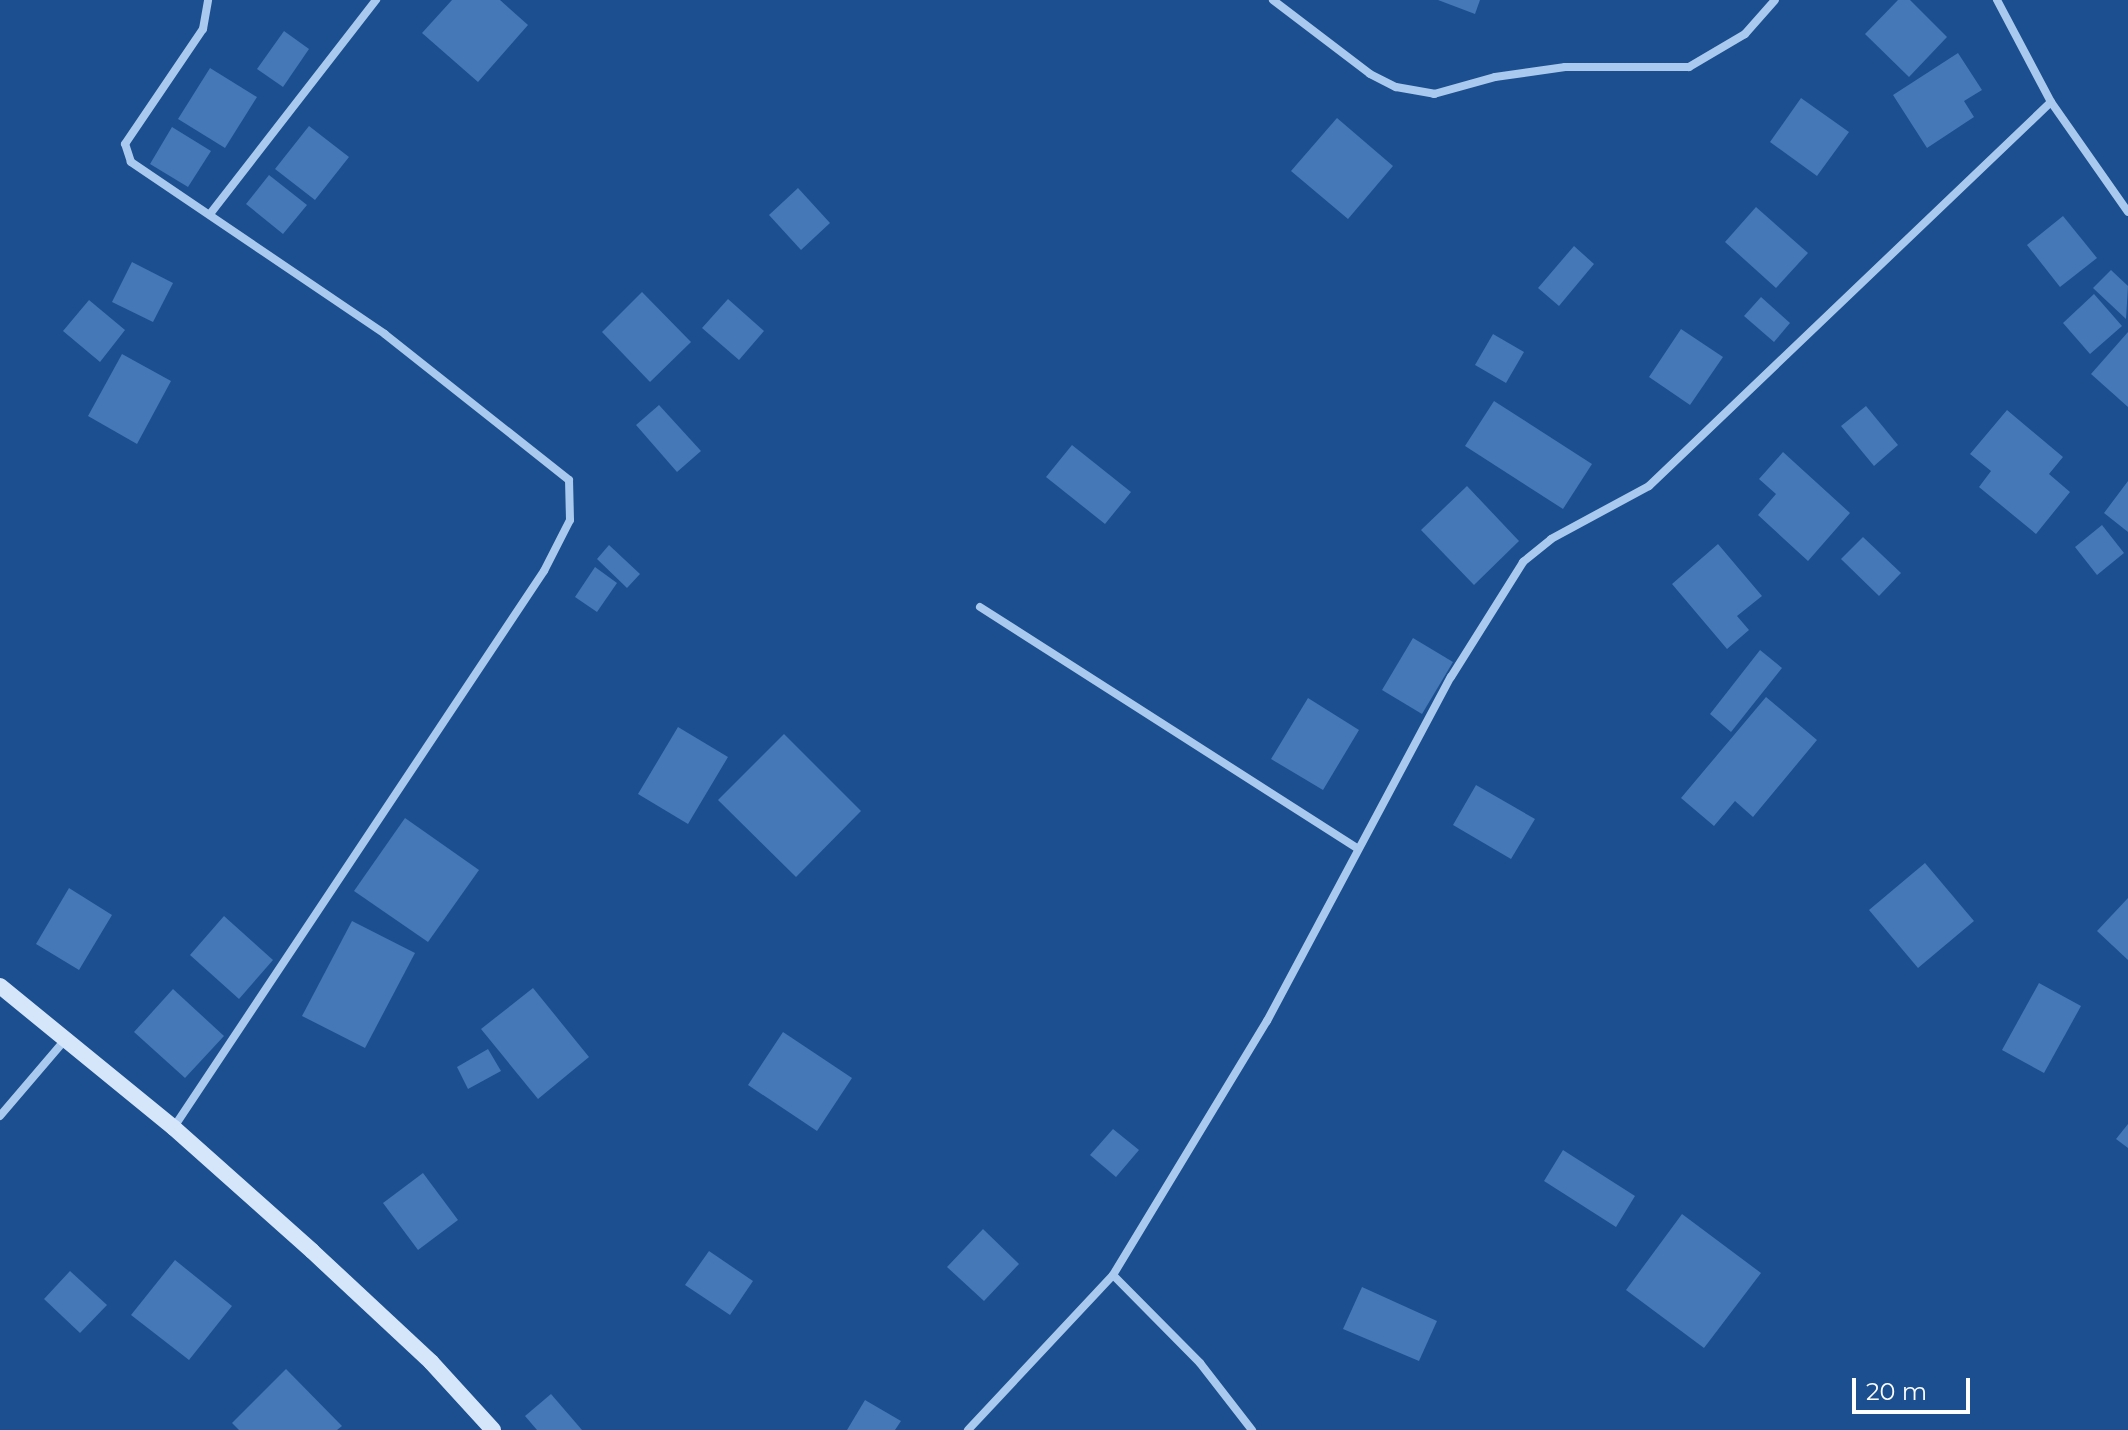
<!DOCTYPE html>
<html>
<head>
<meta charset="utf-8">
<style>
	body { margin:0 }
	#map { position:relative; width:2128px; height:1430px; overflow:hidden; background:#1b4f8f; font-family:Montserrat,sans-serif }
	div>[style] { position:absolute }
	.building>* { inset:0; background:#4478b7 }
	.street>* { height:8px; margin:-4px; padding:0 4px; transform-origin:4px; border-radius:4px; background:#a9c9ee }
	.secondary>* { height:16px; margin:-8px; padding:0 8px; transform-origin:8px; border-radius:8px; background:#d6e6fa }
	span { translate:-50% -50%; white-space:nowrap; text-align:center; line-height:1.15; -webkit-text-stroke:6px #1b4f8f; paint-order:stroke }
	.scale { position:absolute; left:1852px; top:1378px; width:118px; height:36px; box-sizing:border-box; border:4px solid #fff; border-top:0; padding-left:10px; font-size:24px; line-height:28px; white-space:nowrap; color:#fff; -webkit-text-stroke:6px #1b4f8f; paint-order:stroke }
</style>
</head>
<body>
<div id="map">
	<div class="building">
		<div style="clip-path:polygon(452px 0,500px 0,528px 25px,478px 82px,422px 33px)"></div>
		<div style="clip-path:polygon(1438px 0,1480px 0,1475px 14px)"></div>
		<div style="clip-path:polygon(1898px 0,1910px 0,1947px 37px,1909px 77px,1865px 34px)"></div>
		<div style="clip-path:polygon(284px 31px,309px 49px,283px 87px,257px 69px)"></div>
		<div style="clip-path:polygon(1958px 53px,1982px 90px,1964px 101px,1974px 117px,1927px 148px,1893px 95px)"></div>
		<div style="clip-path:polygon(210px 68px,257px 97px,225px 148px,178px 119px)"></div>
		<div style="clip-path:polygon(1801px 98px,1849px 132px,1817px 176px,1770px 142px)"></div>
		<div style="clip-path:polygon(1337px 118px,1393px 166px,1348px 219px,1291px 171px)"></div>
		<div style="clip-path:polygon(309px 126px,349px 157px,315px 200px,275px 169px)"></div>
		<div style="clip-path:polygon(172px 127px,211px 151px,188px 187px,150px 164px)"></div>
		<div style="clip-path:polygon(269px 175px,307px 205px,283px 234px,246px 204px)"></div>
		<div style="clip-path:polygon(798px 188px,830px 223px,801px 250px,769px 215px)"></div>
		<div style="clip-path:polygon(1756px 207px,1808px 253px,1776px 288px,1725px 242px)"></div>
		<div style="clip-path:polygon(2063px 216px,2097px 258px,2060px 287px,2027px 245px)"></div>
		<div style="clip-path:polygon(1574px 246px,1594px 264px,1559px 306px,1538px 288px)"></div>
		<div style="clip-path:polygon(132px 262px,173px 283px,153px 322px,112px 302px)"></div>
		<div style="clip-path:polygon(2111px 270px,2128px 286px,2126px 319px,2093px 288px)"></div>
		<div style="clip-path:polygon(642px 292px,691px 342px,650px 382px,602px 332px)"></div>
		<div style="clip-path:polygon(2094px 294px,2122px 326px,2090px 354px,2063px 323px)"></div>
		<div style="clip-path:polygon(1761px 297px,1790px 323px,1774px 342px,1744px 316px)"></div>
		<div style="clip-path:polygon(728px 299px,764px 331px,739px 360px,702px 328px)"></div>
		<div style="clip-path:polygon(89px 300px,125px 330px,100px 362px,63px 331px)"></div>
		<div style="clip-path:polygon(1681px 329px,1723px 357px,1690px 405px,1649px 377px)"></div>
		<div style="clip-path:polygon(2128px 332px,2128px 407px,2091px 374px)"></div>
		<div style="clip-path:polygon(1493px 334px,1524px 352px,1506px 383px,1475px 365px)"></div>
		<div style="clip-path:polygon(122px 354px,171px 381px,137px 444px,88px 416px)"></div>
		<div style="clip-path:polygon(1494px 401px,1592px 464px,1563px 509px,1465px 446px)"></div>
		<div style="clip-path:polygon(659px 405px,701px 451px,677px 472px,636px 425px)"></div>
		<div style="clip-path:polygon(1866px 406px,1898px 445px,1874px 466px,1841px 426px)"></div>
		<div style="clip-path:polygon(2007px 410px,2063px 457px,2049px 474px,2070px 492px,2036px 534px,1979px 487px,1991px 471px,1970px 454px)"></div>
		<div style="clip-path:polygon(1072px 445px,1131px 492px,1105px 524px,1046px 477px)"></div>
		<div style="clip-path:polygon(1783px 452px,1850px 513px,1808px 561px,1758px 515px,1776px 494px,1759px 479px)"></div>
		<div style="clip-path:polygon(2128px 481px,2128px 532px,2104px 513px)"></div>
		<div style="clip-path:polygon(1467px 486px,1519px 541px,1474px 585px,1421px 530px)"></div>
		<div style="clip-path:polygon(2102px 525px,2124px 553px,2097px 575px,2075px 547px)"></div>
		<div style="clip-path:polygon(1863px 537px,1901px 573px,1879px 596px,1841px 559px)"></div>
		<div style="clip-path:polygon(1718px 544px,1762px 596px,1737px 616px,1749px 630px,1727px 649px,1672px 584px)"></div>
		<div style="clip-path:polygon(609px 545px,640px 574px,627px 588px,597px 559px)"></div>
		<div style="clip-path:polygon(595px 567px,617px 583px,597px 612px,575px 597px)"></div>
		<div style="clip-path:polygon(1413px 638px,1453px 662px,1422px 714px,1382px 690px)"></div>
		<div style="clip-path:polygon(1760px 650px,1782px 668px,1731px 732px,1710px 714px)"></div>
		<div style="clip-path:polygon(1766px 697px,1817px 740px,1753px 817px,1735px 801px,1714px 826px,1681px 798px)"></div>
		<div style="clip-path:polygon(1308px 698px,1359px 730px,1323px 790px,1271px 759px)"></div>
		<div style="clip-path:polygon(678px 727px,728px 757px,688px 824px,638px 794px)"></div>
		<div style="clip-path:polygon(784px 734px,861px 811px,796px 877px,718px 800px)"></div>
		<div style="clip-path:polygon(1476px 785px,1535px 819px,1511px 859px,1453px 825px)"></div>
		<div style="clip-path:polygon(405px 818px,479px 870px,428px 942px,354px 891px)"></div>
		<div style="clip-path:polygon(1925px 863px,1974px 921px,1918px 968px,1869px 910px)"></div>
		<div style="clip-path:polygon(69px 888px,112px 915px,79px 970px,36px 944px)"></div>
		<div style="clip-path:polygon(2128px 898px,2128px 960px,2097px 931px)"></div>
		<div style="clip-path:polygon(224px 916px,273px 960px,239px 999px,190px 955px)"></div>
		<div style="clip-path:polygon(352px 921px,415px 953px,365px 1048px,302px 1016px)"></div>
		<div style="clip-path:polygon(2039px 983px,2081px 1006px,2044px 1073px,2002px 1050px)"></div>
		<div style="clip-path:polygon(533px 988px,589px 1057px,538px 1099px,481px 1029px)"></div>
		<div style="clip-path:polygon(173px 989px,224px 1036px,185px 1078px,134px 1032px)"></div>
		<div style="clip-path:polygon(783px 1032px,852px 1078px,817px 1131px,748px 1085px)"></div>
		<div style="clip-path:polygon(488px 1049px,501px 1071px,468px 1089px,457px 1067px)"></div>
		<div style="clip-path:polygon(2128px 1124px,2128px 1148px,2116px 1139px)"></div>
		<div style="clip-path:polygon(1113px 1129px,1139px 1150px,1116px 1177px,1090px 1155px)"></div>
		<div style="clip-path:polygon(1563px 1150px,1635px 1196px,1616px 1227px,1544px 1181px)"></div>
		<div style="clip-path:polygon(423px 1173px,458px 1220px,418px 1250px,383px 1203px)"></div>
		<div style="clip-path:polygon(1682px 1214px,1761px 1273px,1704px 1348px,1626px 1290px)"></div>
		<div style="clip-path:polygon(983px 1229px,1019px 1264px,984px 1301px,947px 1267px)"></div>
		<div style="clip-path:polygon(709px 1251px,753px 1281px,730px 1315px,685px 1285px)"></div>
		<div style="clip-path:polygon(175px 1260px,232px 1306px,189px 1360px,131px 1315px)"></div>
		<div style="clip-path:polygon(70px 1271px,107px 1305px,80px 1333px,44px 1299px)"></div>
		<div style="clip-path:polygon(1362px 1287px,1437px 1321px,1419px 1361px,1343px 1329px)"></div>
		<div style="clip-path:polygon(286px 1369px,342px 1426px,337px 1430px,239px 1430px,232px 1423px)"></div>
		<div style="clip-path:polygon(551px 1394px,582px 1430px,537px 1430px,525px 1416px)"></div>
		<div style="clip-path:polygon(865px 1400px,901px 1421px,895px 1430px,847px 1430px)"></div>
	</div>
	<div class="street">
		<div style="left:1273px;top:0;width:122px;rotate:37.3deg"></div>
		<div style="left:1370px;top:74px;width:29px;rotate:27deg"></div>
		<div style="left:1396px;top:87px;width:39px;rotate:10deg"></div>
		<div style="left:1434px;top:94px;width:63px;rotate:-15.6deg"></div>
		<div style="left:1495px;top:77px;width:71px;rotate:-8.1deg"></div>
		<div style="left:1565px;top:67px;width:124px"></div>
		<div style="left:1689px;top:67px;width:65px;rotate:-30.5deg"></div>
		<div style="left:1745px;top:34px;width:45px;rotate:-48.6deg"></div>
		<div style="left:1997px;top:0;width:115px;rotate:62.1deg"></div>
		<div style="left:2051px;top:102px;width:134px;rotate:55deg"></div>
		<div style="left:210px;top:214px;width:271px;rotate:-52.2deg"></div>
		<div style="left:980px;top:607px;width:449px;rotate:32.6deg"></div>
		<div style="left:0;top:1116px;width:100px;rotate:-49.5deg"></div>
		<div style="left:174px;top:1127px;width:668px;rotate:-56.36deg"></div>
		<div style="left:544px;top:571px;width:57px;rotate:-63deg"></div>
		<div style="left:570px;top:520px;width:40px;rotate:-91.4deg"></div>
		<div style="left:569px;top:480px;width:235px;rotate:-141.6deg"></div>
		<div style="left:385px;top:334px;width:307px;rotate:-145.9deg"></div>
		<div style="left:131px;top:162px;width:19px;rotate:-108deg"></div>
		<div style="left:125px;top:144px;width:139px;rotate:-55.9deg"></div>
		<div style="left:203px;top:29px;width:29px;rotate:-80deg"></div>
		<div style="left:1113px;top:1275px;width:124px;rotate:45.3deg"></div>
		<div style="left:1200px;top:1363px;width:85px;rotate:52.2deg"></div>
		<div style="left:968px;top:1430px;width:212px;rotate:-46.9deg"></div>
		<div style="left:1113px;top:1275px;width:297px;rotate:-58.8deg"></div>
		<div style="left:1267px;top:1021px;width:390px;rotate:-61.9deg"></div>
		<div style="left:1451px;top:677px;width:136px;rotate:-57.9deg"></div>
		<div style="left:1523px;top:562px;width:36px;rotate:-39deg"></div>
		<div style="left:1551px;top:539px;width:111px;rotate:-28.4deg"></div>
		<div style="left:1649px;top:486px;width:556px;rotate:-43.69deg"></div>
	</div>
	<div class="secondary">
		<div style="left:0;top:986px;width:225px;rotate:39.2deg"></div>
		<div style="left:174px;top:1128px;width:185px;rotate:41.7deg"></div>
		<div style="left:312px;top:1251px;width:163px;rotate:43deg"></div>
		<div style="left:431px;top:1362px;width:92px;rotate:47.6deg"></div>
	</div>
	<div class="scale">20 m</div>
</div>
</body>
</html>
